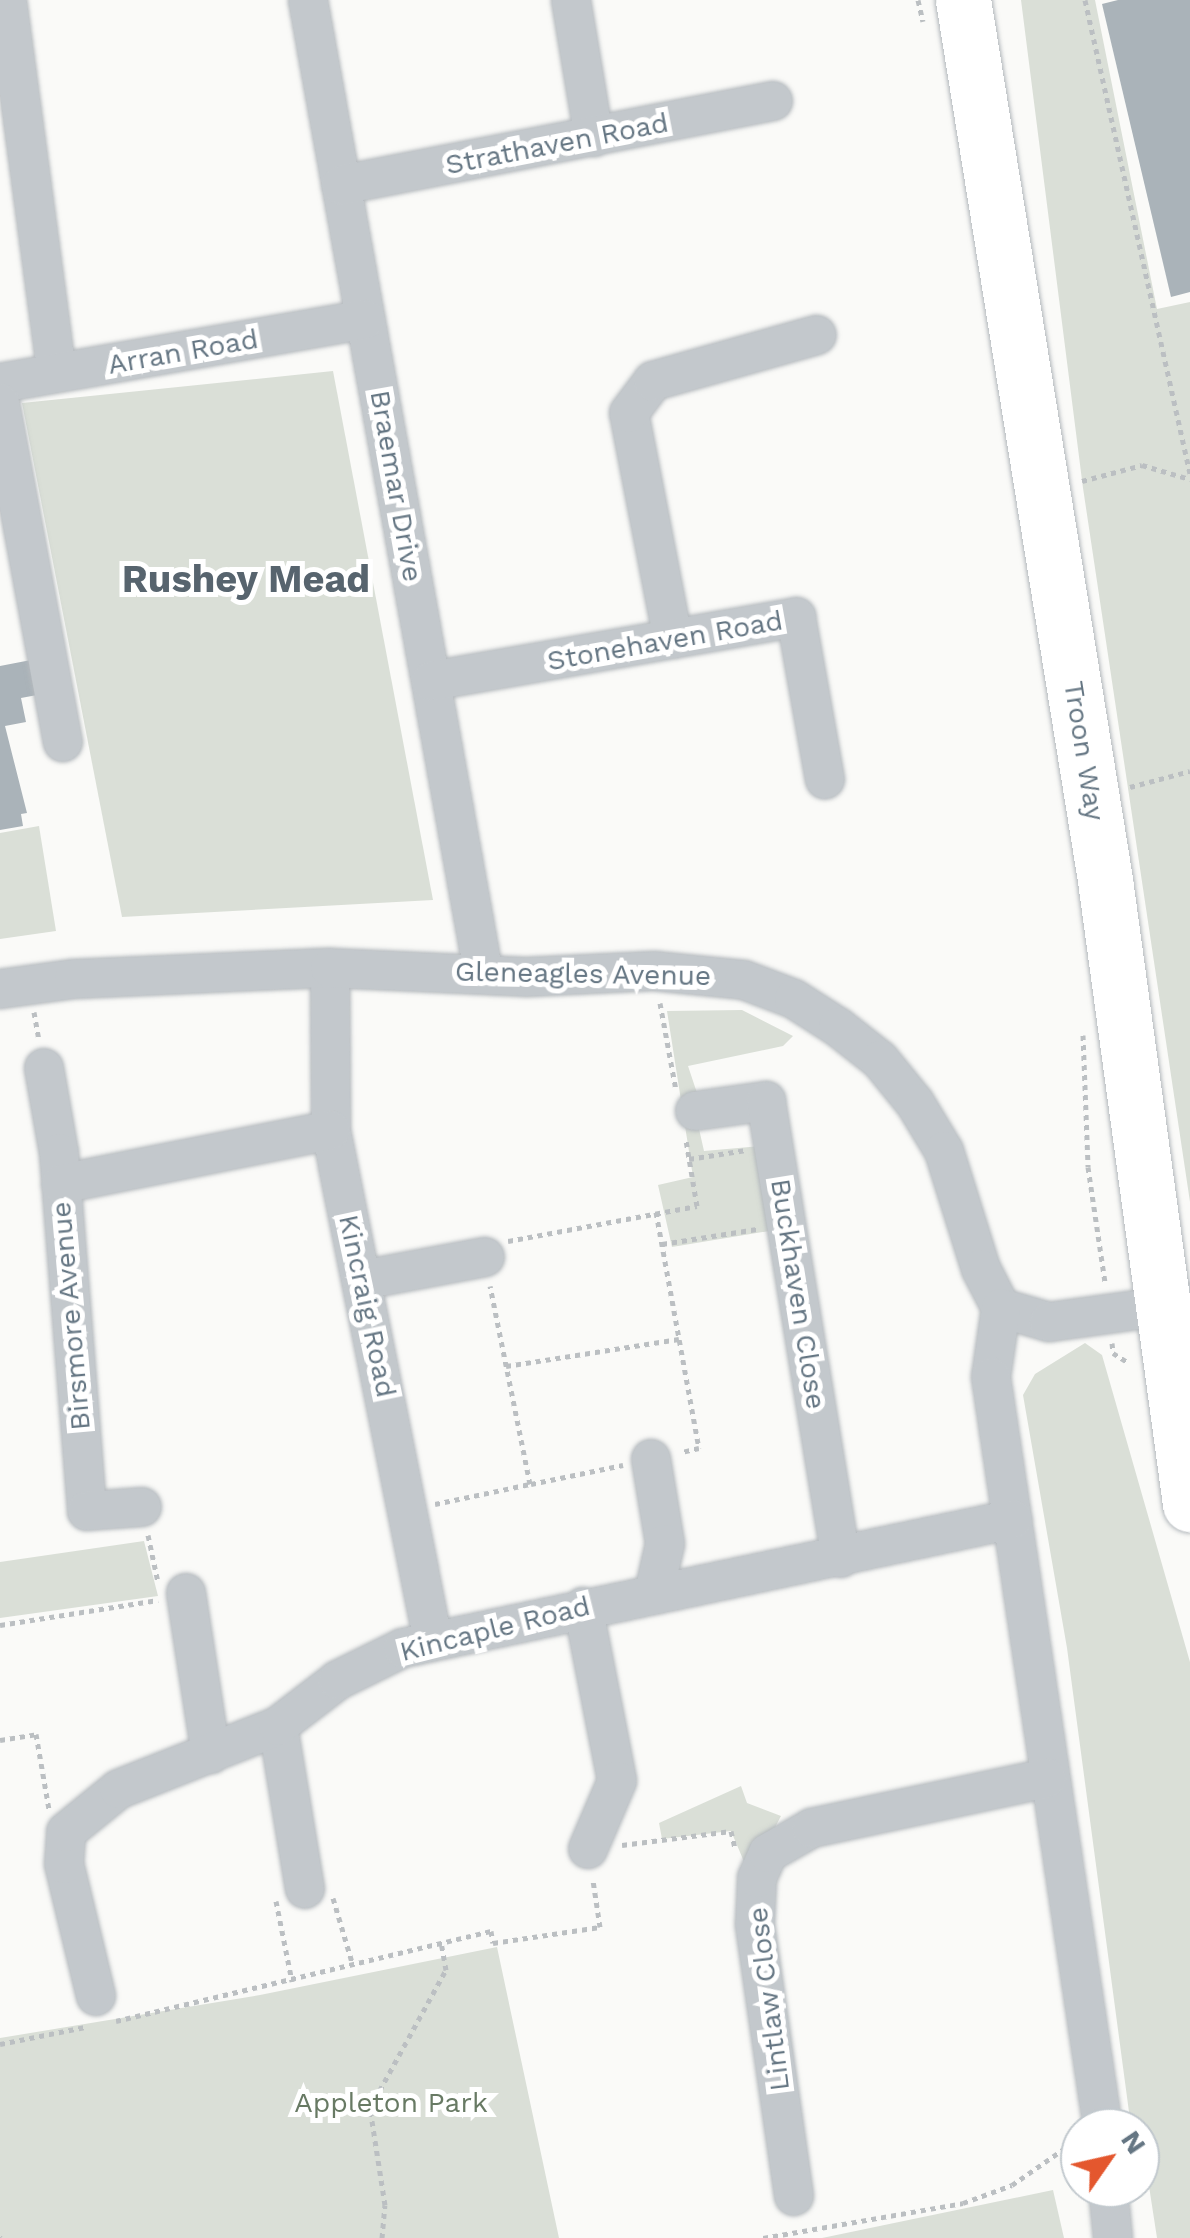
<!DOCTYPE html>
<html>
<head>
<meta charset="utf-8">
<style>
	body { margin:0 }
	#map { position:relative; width:1190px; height:2238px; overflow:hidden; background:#fafaf8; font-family:"Work Sans",sans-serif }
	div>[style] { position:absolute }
	.green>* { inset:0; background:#dadfd7 }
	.building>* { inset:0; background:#aab3b9 }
	.path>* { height:5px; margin-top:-2.5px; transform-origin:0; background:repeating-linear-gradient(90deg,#bbbfc2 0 5px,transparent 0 10px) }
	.roads { filter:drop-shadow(0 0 2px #b4b9bd) drop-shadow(0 0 2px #b4b9bd) }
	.minor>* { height:38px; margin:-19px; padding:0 19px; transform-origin:19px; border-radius:19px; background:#c3c8cc }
	.highway>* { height:55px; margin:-27.5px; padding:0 27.5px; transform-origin:27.5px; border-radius:27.5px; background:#fff }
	span { translate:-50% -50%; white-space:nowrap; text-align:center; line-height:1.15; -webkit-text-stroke:10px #fff; paint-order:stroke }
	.street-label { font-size:28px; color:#657683 }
	.park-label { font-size:28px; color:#687a64 }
	.district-label { font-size:38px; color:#57646e; font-weight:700 }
	.north { position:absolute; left:1060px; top:2108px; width:100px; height:100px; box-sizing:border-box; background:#fff; border:2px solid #c1c8cd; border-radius:50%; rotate:56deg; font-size:28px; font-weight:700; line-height:40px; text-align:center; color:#657683 }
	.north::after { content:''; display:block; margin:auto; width:35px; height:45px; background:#e4572e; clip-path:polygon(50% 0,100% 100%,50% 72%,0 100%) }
</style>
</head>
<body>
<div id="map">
	<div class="green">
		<div style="clip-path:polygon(1021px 0,1095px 0,1157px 309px,1190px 302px,1190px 1202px,1083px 488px)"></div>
		<div style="clip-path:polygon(333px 371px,433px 900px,122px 917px,22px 403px)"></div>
		<div style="clip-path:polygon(39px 826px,56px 931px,0 939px,0 833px)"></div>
		<div style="clip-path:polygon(742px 1010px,793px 1036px,783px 1046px,688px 1066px,699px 1099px,695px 1111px,704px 1151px,773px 1145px,787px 1228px,672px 1247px,658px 1185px,693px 1177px,667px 1011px)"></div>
		<div style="clip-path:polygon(1085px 1343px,1102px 1355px,1190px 1662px,1190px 2238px,1157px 2238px,1140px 2128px,1133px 2128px,1129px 2112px,1067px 1648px,1023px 1395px,1035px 1374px)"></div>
		<div style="clip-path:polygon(144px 1541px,158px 1596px,0 1618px,0 1562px)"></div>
		<div style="clip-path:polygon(741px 1786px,747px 1803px,781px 1816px,754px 1867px,745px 1864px,731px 1831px,662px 1839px,659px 1823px)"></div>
		<div style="clip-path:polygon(497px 1947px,559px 2238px,0 2238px,0 2038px,260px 1995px)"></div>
		<div style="clip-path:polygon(1053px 2190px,1064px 2238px,822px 2238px)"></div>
	</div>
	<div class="building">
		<div style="clip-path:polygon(1118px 0,1190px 0,1190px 292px,1171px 297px,1102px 4px)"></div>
		<div style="clip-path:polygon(31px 660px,37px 695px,21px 698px,26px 722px,5px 726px,27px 813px,21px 814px,23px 826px,0 830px,0 666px)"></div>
	</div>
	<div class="path">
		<div style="left:918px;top:0;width:22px;rotate:77deg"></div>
		<div style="left:1085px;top:0;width:485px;rotate:77.5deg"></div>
		<div style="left:1082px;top:481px;width:62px;rotate:-14.9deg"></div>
		<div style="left:1142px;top:465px;width:50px;rotate:16.3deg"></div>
		<div style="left:1130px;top:787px;width:62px;rotate:-14.9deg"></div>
		<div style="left:660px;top:1003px;width:88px;rotate:79.6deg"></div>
		<div style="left:34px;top:1012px;width:29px;rotate:80deg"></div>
		<div style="left:1083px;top:1035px;width:132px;rotate:87.8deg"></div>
		<div style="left:1088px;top:1167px;width:116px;rotate:81.6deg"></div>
		<div style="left:689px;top:1159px;width:58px;rotate:-9deg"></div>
		<div style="left:656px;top:1212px;width:240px;rotate:79.7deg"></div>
		<div style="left:699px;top:1448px;width:17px;rotate:167deg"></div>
		<div style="left:508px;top:1241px;width:192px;rotate:-10.5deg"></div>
		<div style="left:697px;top:1206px;width:67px;rotate:-99.5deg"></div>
		<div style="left:662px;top:1244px;width:96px;rotate:-9deg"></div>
		<div style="left:1112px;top:1343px;width:10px;rotate:84deg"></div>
		<div style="left:1113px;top:1353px;width:19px;rotate:32deg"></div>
		<div style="left:506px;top:1366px;width:175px;rotate:-8.9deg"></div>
		<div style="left:531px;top:1484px;width:94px;rotate:-11.7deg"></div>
		<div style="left:435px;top:1504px;width:97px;rotate:-11.9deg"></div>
		<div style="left:530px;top:1484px;width:202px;rotate:-101.4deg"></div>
		<div style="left:148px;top:1535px;width:48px;rotate:78deg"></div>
		<div style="left:0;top:1625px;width:160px;rotate:-9deg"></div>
		<div style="left:0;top:1740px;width:36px;rotate:-9deg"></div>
		<div style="left:36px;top:1734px;width:76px;rotate:80.2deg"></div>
		<div style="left:622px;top:1845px;width:110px;rotate:-7.3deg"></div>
		<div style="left:731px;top:1831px;width:18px;rotate:77deg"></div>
		<div style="left:333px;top:1898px;width:67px;rotate:73.5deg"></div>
		<div style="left:276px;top:1901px;width:82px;rotate:78.7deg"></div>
		<div style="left:116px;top:2021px;width:386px;rotate:-13.5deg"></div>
		<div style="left:491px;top:1931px;width:12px;rotate:81deg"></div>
		<div style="left:493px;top:1943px;width:108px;rotate:-8.5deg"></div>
		<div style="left:600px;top:1927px;width:48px;rotate:-98.5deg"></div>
		<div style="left:0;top:2044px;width:87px;rotate:-11.3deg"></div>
		<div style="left:0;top:2237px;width:1px;rotate:45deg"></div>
		<div style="left:382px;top:2238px;width:33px;rotate:-85deg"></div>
		<div style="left:385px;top:2205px;width:98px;rotate:-98.8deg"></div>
		<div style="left:370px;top:2108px;width:158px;rotate:-61.2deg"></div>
		<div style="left:446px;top:1970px;width:28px;rotate:-100deg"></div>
		<div style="left:763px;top:2238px;width:203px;rotate:-9.9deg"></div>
		<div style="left:963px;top:2203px;width:52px;rotate:-20.2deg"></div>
		<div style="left:1012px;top:2185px;width:80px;rotate:-34.9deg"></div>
	</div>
	<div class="roads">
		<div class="minor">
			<div style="left:7px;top:0;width:376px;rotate:82.4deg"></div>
			<div style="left:308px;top:0;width:987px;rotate:79.78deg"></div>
			<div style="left:571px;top:0;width:139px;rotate:80.5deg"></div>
			<div style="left:341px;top:185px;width:440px;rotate:-11deg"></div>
			<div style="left:0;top:383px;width:371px;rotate:-9.9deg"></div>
			<div style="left:0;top:403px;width:345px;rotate:79.5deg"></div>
			<div style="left:673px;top:639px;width:230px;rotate:-101deg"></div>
			<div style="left:629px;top:413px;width:40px;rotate:-53deg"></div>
			<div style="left:653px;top:381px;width:170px;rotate:-15.7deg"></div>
			<div style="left:431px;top:681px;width:371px;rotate:-9.9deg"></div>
			<div style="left:796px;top:617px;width:165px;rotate:79.9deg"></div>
			<div style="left:330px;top:968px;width:162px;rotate:89.6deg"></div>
			<div style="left:331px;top:1130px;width:521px;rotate:78.71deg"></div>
			<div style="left:0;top:989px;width:75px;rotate:-7.7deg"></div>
			<div style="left:74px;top:979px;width:256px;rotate:-2.5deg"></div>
			<div style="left:330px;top:968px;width:196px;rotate:2.6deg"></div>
			<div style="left:526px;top:977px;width:128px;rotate:-2.7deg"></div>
			<div style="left:654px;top:971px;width:90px;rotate:5.7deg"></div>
			<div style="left:744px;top:980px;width:53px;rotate:20.8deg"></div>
			<div style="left:794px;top:999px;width:52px;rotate:32.5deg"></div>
			<div style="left:838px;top:1027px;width:53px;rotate:38.2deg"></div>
			<div style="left:880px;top:1060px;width:55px;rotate:50.9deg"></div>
			<div style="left:915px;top:1103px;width:56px;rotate:58.9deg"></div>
			<div style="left:944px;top:1151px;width:124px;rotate:72.6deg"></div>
			<div style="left:981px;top:1269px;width:44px;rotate:62.9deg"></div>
			<div style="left:1001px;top:1308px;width:50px;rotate:16.3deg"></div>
			<div style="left:1049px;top:1322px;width:140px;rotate:-7.8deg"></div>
			<div style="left:44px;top:1068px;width:86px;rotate:80deg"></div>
			<div style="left:59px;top:1153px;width:359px;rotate:85.5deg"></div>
			<div style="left:87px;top:1511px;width:55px;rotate:-4.2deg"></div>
			<div style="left:695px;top:1111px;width:72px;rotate:-8deg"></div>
			<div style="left:766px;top:1101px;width:463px;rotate:80.7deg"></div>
			<div style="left:61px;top:1184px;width:275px;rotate:-11.3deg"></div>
			<div style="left:362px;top:1280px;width:125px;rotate:-10.6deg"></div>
			<div style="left:1001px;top:1308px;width:70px;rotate:98.2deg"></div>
			<div style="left:991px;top:1377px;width:759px;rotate:81.52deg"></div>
			<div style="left:651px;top:1459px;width:86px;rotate:80.6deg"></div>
			<div style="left:665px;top:1544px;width:50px;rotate:102.7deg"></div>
			<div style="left:186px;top:1593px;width:163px;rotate:81.2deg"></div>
			<div style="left:583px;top:1607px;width:177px;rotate:78.9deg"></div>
			<div style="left:617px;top:1781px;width:74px;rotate:113.1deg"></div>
			<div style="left:278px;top:1726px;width:165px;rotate:80.6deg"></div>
			<div style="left:96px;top:1996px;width:136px;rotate:-103.6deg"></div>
			<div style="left:64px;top:1864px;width:32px;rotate:-86deg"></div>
			<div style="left:66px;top:1832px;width:68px;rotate:-39.1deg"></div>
			<div style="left:119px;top:1789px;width:171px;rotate:-21.6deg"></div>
			<div style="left:278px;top:1726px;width:76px;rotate:-37.5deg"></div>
			<div style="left:338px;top:1680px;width:72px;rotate:-26.2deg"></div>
			<div style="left:403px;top:1648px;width:623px;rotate:-11.94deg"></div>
			<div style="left:1108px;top:2188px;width:50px;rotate:84.3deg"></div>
			<div style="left:794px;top:2196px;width:275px;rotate:-98.2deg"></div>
			<div style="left:755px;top:1924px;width:46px;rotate:-87.5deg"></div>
			<div style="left:757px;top:1878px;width:27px;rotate:-66deg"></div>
			<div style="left:768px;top:1853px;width:51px;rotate:-29.6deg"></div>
			<div style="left:812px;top:1828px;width:240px;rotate:-12deg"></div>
		</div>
		<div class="highway">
			<div style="left:963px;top:0;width:891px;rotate:80.83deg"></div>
			<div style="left:1105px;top:880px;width:630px;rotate:82.24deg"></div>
		</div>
	</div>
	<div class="street-label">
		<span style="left:557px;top:144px;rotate:-11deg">Strathaven Road</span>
		<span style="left:183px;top:352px;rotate:-10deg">Arran Road</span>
		<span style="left:396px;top:486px;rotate:80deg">Braemar Drive</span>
		<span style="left:665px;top:641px;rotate:-10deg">Stonehaven Road</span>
		<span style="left:1084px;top:751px;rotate:81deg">Troon Way</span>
		<span style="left:583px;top:974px;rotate:1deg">Gleneagles Avenue</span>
		<span style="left:798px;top:1294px;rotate:81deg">Buckhaven Close</span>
		<span style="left:367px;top:1306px;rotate:78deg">Kincraig Road</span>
		<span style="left:71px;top:1316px;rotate:-95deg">Birsmore Avenue</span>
		<span style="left:495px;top:1629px;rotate:-14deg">Kincaple Road</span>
		<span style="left:769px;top:1999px;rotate:-97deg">Lintlaw Close</span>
	</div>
	<div class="park-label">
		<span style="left:391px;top:2103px">Appleton Park</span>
	</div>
	<div class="district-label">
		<span style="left:246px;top:580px">Rushey Mead</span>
	</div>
	<div class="north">N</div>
</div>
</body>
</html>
